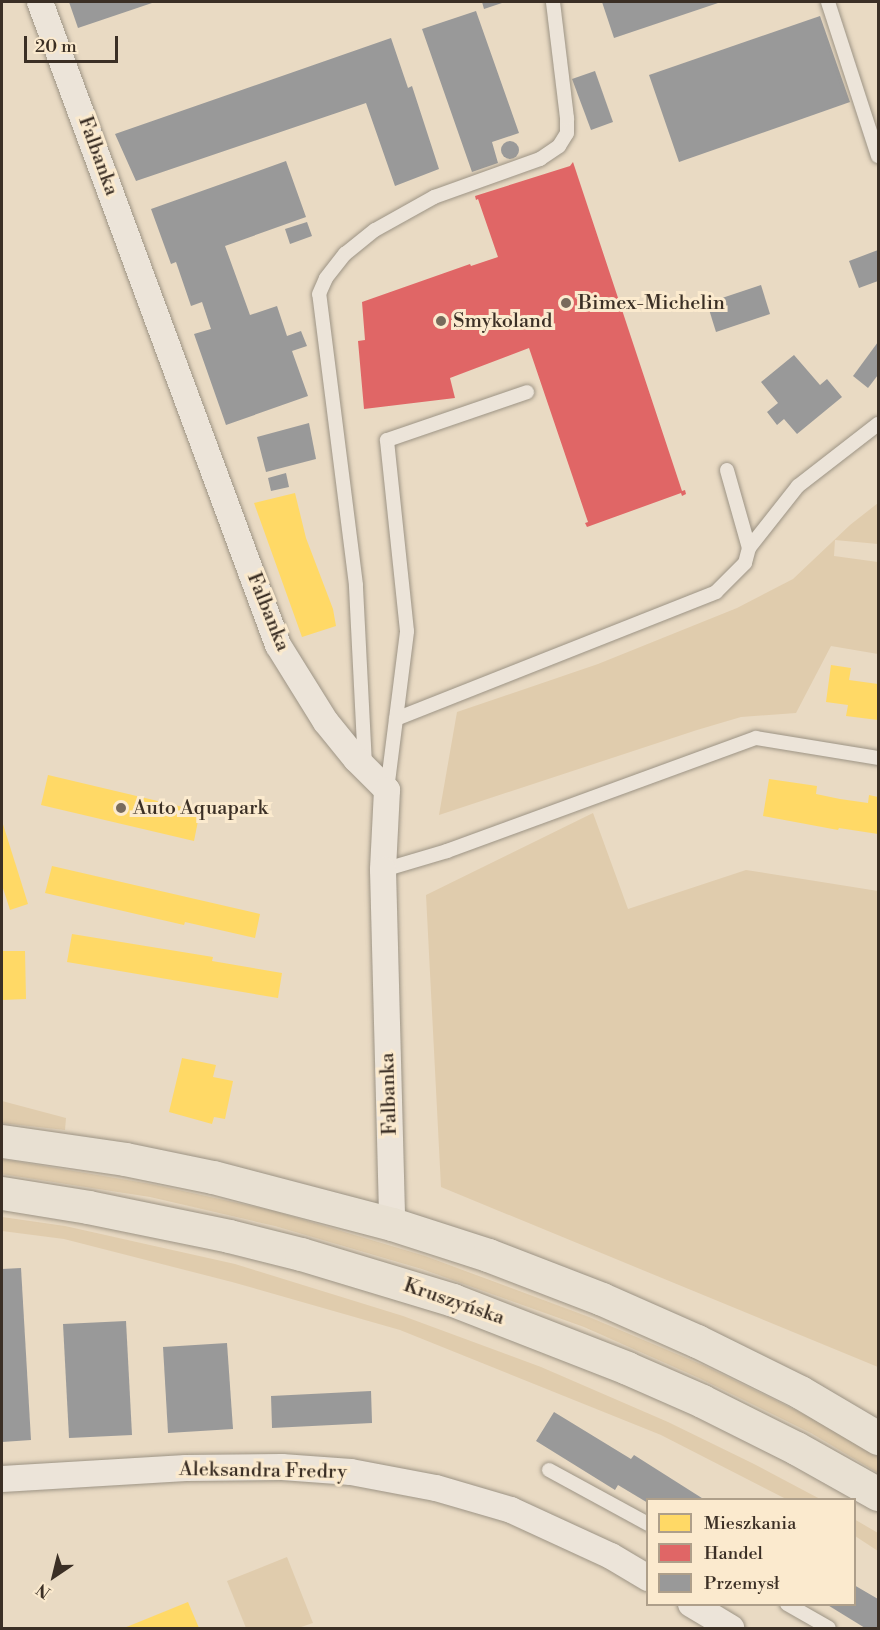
<!DOCTYPE html>
<html>
<head>
<meta charset="utf-8">
<style>
	body { margin:0 }
	#map { position:relative; width:880px; height:1630px; overflow:hidden; background:#e9dac3; font-family:"Libre Bodoni",serif }
	div>[style] { position:absolute }
	.green>* { inset:0; background:#e0ccad }
	.homes>* { inset:0; background:#ffd966 }
	.shops>* { inset:0; background:#e06666 }
	.industry>* { inset:0; background:#999 }
	.round { border-radius:50% }
	.roads { filter:drop-shadow(0 0 2px #9d9485) drop-shadow(0 0 2px #9d9485) }
	.service>* { height:14px; margin:-7px; padding:0 7px; transform-origin:7px; border-radius:7px; background:#ece4d9 }
	.minor>* { height:26px; margin:-13px; padding:0 13px; transform-origin:13px; border-radius:13px; background:#ece4d9 }
	.primary>* { height:33px; margin:-16.5px; padding:0 16.5px; transform-origin:16.5px; border-radius:16.5px; background:#e8e0d2 }
	.dots>* { width:16px; height:16px; translate:-50% -50%; box-sizing:border-box; border:3px solid #fbeace; border-radius:50% }
	span { translate:-50% -50%; white-space:nowrap; text-align:center; line-height:1.15; -webkit-text-stroke:6px #fbeace; paint-order:stroke }
	.street-label { font-size:20px; color:#3b2f25 }
	.poi-label { font-size:20px; color:#3b2f25 }
	.left { translate:0 -50%; text-align:left }
	.frame { position:absolute; inset:0; border:3px solid #3b2f25; pointer-events:none }
	.legend { position:absolute; left:646px; top:1498px; width:210px; height:108px; box-sizing:border-box; background:#fbeace; border:2px solid #ae9f8a; margin:0; padding:8px 10px; list-style:none; font-size:18px; color:#3b2f25 }
	.legend li { display:flex; align-items:center; gap:12px; height:30px }
	.legend b { width:30px; border:2px solid #ae9f8a }
	.north { position:absolute; left:24px; top:1546px; width:60px; height:60px; -webkit-text-stroke:4px #fbeace; paint-order:stroke; rotate:215deg; font-size:16px; font-weight:700; line-height:24px; text-align:center; color:#3b2f25 }
	.north::after { content:''; display:block; margin:auto; width:21px; height:27px; background:#3b2f25; clip-path:polygon(50% 0,100% 100%,50% 72%,0 100%) }
	.scale { position:absolute; left:24px; top:36px; width:94px; height:27px; box-sizing:border-box; border:3px solid #3b2f25; border-top:0; padding-left:8px; font-size:18px; line-height:21px; white-space:nowrap; color:#3b2f25; -webkit-text-stroke:4px #fbeace; paint-order:stroke }
</style>
</head>
<body>
<div id="map">
	<div class="green">
		<div style="clip-path:polygon(878px 503px,878px 544px,835px 540px,834px 556px,878px 562px,878px 654px,831px 646px,796px 713px,741px 717px,697px 730px,439px 815px,457px 712px,598px 664px,737px 608px,793px 579px,850px 525px)"></div>
		<div style="clip-path:polygon(593px 813px,628px 909px,746px 870px,878px 891px,878px 1367px,441px 1187px,426px 895px)"></div>
		<div style="clip-path:polygon(2px 1101px,66px 1118px,65px 1130px,2px 1123px)"></div>
		<div style="clip-path:polygon(2px 1159px,151px 1184px,274px 1211px,425px 1256px,589px 1317px,705px 1366px,818px 1421px,878px 1457px,878px 1473px,811px 1433px,699px 1378px,584px 1327px,422px 1269px,275px 1226px,150px 1197px,2px 1174px)"></div>
		<div style="clip-path:polygon(2px 1217px,65px 1226px,235px 1264px,403px 1316px,541px 1367px,668px 1422px,754px 1464px,820px 1499px,786px 1499px,661px 1435px,400px 1330px,232px 1282px,64px 1239px,2px 1231px)"></div>
		<div style="clip-path:polygon(854px 1519px,878px 1533px,878px 1551px,855px 1536px)"></div>
		<div style="clip-path:polygon(287px 1557px,313px 1623px,298px 1628px,246px 1628px,227px 1581px)"></div>
	</div>
	<div class="homes">
		<div style="clip-path:polygon(295px 493px,306px 538px,333px 609px,336px 626px,302px 637px,254px 503px)"></div>
		<div style="clip-path:polygon(831px 665px,851px 668px,849px 680px,878px 684px,878px 720px,846px 716px,848px 705px,826px 702px)"></div>
		<div style="clip-path:polygon(48px 775px,200px 811px,194px 841px,41px 805px)"></div>
		<div style="clip-path:polygon(769px 779px,817px 786px,816px 794px,840px 799px,868px 803px,869px 795px,878px 797px,878px 834px,839px 828px,838px 830px,763px 816px)"></div>
		<div style="clip-path:polygon(2px 821px,28px 904px,10px 910px,2px 885px)"></div>
		<div style="clip-path:polygon(52px 866px,260px 914px,255px 938px,185px 922px,184px 925px,45px 893px)"></div>
		<div style="clip-path:polygon(72px 934px,213px 957px,212px 961px,282px 973px,278px 998px,67px 962px)"></div>
		<div style="clip-path:polygon(2px 951px,25px 951px,26px 999px,2px 1000px)"></div>
		<div style="clip-path:polygon(182px 1058px,216px 1065px,213px 1077px,233px 1081px,225px 1119px,214px 1117px,212px 1124px,169px 1112px)"></div>
		<div style="clip-path:polygon(188px 1602px,199px 1628px,124px 1628px)"></div>
	</div>
	<div class="shops">
		<div style="clip-path:polygon(573px 162px,682px 491px,685px 490px,686px 494px,682px 496px,681px 493px,587px 527px,585px 523px,588px 522px,529px 348px,450px 378px,455px 398px,364px 409px,358px 341px,365px 340px,362px 302px,470px 264px,471px 266px,498px 257px,478px 199px,476px 200px,475px 196px,570px 166px)"></div>
	</div>
	<div class="industry">
		<div style="clip-path:polygon(69px 2px,155px 2px,78px 28px)"></div>
		<div style="clip-path:polygon(482px 2px,505px 2px,484px 9px)"></div>
		<div style="clip-path:polygon(602px 2px,721px 2px,614px 38px)"></div>
		<div style="clip-path:polygon(476px 11px,519px 133px,492px 142px,498px 163px,472px 172px,422px 29px)"></div>
		<div style="clip-path:polygon(820px 16px,850px 102px,679px 162px,649px 75px)"></div>
		<div style="clip-path:polygon(391px 38px,408px 88px,412px 86px,439px 169px,395px 186px,366px 103px,136px 181px,115px 134px)"></div>
		<div style="clip-path:polygon(595px 71px,613px 122px,591px 130px,572px 79px)"></div>
		<div class="round" style="left:501px;top:141px;width:18px;height:18px"></div>
		<div style="clip-path:polygon(286px 161px,306px 217px,225px 246px,250px 315px,277px 306px,287px 336px,301px 331px,307px 346px,292px 351px,308px 396px,226px 425px,194px 334px,211px 329px,202px 302px,191px 306px,176px 262px,171px 264px,151px 209px)"></div>
		<div style="clip-path:polygon(307px 222px,312px 236px,290px 244px,285px 229px)"></div>
		<div style="clip-path:polygon(878px 250px,878px 281px,859px 288px,849px 261px)"></div>
		<div style="clip-path:polygon(761px 285px,770px 314px,716px 332px,707px 303px)"></div>
		<div style="clip-path:polygon(878px 342px,878px 375px,868px 388px,853px 376px)"></div>
		<div style="clip-path:polygon(794px 355px,820px 385px,827px 379px,842px 397px,797px 434px,784px 419px,777px 425px,767px 412px,778px 403px,761px 382px)"></div>
		<div style="clip-path:polygon(309px 423px,316px 459px,266px 472px,257px 437px)"></div>
		<div style="clip-path:polygon(286px 473px,289px 487px,271px 491px,268px 478px)"></div>
		<div style="clip-path:polygon(21px 1268px,31px 1440px,2px 1442px,2px 1269px)"></div>
		<div style="clip-path:polygon(126px 1321px,132px 1435px,69px 1438px,63px 1324px)"></div>
		<div style="clip-path:polygon(227px 1343px,233px 1429px,168px 1433px,163px 1347px)"></div>
		<div style="clip-path:polygon(371px 1391px,372px 1423px,272px 1428px,271px 1396px)"></div>
		<div style="clip-path:polygon(554px 1412px,631px 1459px,634px 1455px,705px 1500px,648px 1500px,648px 1503px,618px 1485px,615px 1490px,536px 1441px)"></div>
		<div style="clip-path:polygon(854px 1585px,878px 1599px,878px 1628px,865px 1628px,826px 1604px,854px 1604px)"></div>
	</div>
	<div class="roads">
		<div class="service">
			<div style="left:828px;top:2px;width:162px;rotate:72deg"></div>
			<div style="left:749px;top:548px;width:79px;rotate:-51.7deg"></div>
			<div style="left:798px;top:486px;width:101px;rotate:-37.8deg"></div>
			<div style="left:396px;top:719px;width:344px;rotate:-21.6deg"></div>
			<div style="left:716px;top:592px;width:41px;rotate:-45deg"></div>
			<div style="left:745px;top:563px;width:16px;rotate:-75deg"></div>
			<div style="left:749px;top:548px;width:81px;rotate:-105.8deg"></div>
			<div style="left:365px;top:765px;width:180px;rotate:-92.9deg"></div>
			<div style="left:356px;top:585px;width:293px;rotate:-97.2deg"></div>
			<div style="left:319px;top:294px;width:17px;rotate:-66deg"></div>
			<div style="left:326px;top:278px;width:31px;rotate:-52deg"></div>
			<div style="left:345px;top:254px;width:38px;rotate:-39deg"></div>
			<div style="left:375px;top:230px;width:68px;rotate:-29.2deg"></div>
			<div style="left:434px;top:197px;width:113px;rotate:-19.7deg"></div>
			<div style="left:540px;top:159px;width:23px;rotate:-34deg"></div>
			<div style="left:559px;top:146px;width:15px;rotate:-58deg"></div>
			<div style="left:567px;top:133px;width:15px;rotate:-90deg"></div>
			<div style="left:567px;top:118px;width:117px;rotate:-96.9deg"></div>
			<div style="left:387px;top:790px;width:160px;rotate:-82.8deg"></div>
			<div style="left:407px;top:631px;width:192px;rotate:-96deg"></div>
			<div style="left:387px;top:440px;width:148px;rotate:-18.9deg"></div>
			<div style="left:383px;top:870px;width:67px;rotate:-16.5deg"></div>
			<div style="left:447px;top:851px;width:329px;rotate:-20.1deg"></div>
			<div style="left:756px;top:738px;width:124px;rotate:9.3deg"></div>
			<div style="left:549px;top:1470px;width:113px;rotate:28.6deg"></div>
			<div style="left:787px;top:1604px;width:48px;rotate:29.7deg"></div>
		</div>
		<div class="minor">
			<div style="left:40px;top:2px;width:686px;rotate:69.69deg"></div>
			<div style="left:278px;top:645px;width:91px;rotate:58.1deg"></div>
			<div style="left:326px;top:722px;width:48px;rotate:51deg"></div>
			<div style="left:356px;top:759px;width:44px;rotate:45deg"></div>
			<div style="left:387px;top:790px;width:80px;rotate:92.9deg"></div>
			<div style="left:383px;top:870px;width:354px;rotate:88.5deg"></div>
			<div style="left:2px;top:1479px;width:184px;rotate:-3.4deg"></div>
			<div style="left:186px;top:1468px;width:96px;rotate:-0.6deg"></div>
			<div style="left:282px;top:1467px;width:69px;rotate:4.1deg"></div>
			<div style="left:351px;top:1472px;width:86px;rotate:10.7deg"></div>
			<div style="left:436px;top:1488px;width:78px;rotate:16.3deg"></div>
			<div style="left:511px;top:1510px;width:110px;rotate:24.7deg"></div>
			<div style="left:611px;top:1556px;width:43px;rotate:30.7deg"></div>
			<div style="left:691px;top:1604px;width:47px;rotate:31deg"></div>
		</div>
		<div class="primary">
			<div style="left:2px;top:1141px;width:124px;rotate:8.3deg"></div>
			<div style="left:125px;top:1159px;width:90px;rotate:11.6deg"></div>
			<div style="left:213px;top:1177px;width:185px;rotate:14.7deg"></div>
			<div style="left:392px;top:1224px;width:101px;rotate:17.9deg"></div>
			<div style="left:488px;top:1255px;width:122px;rotate:21.1deg"></div>
			<div style="left:602px;top:1299px;width:104px;rotate:23.9deg"></div>
			<div style="left:697px;top:1341px;width:115px;rotate:26.3deg"></div>
			<div style="left:800px;top:1392px;width:91px;rotate:30.5deg"></div>
			<div style="left:2px;top:1193px;width:87px;rotate:9.2deg"></div>
			<div style="left:88px;top:1207px;width:144px;rotate:11.6deg"></div>
			<div style="left:229px;top:1236px;width:74px;rotate:14deg"></div>
			<div style="left:301px;top:1254px;width:159px;rotate:16.8deg"></div>
			<div style="left:453px;top:1300px;width:187px;rotate:21.3deg"></div>
			<div style="left:627px;top:1368px;width:82px;rotate:23.7deg"></div>
			<div style="left:702px;top:1401px;width:105px;rotate:26.6deg"></div>
			<div style="left:796px;top:1448px;width:94px;rotate:29.3deg"></div>
		</div>
	</div>
	<div class="dots">
		<div style="left:566px;top:303px;background:#786b5c"></div>
		<div style="left:441px;top:321px;background:#786b5c"></div>
		<div style="left:121px;top:808px;background:#786b5c"></div>
	</div>
	<div class="street-label">
		<span style="left:98px;top:156px;rotate:70deg">Falbanka</span>
		<span style="left:268px;top:612px;rotate:68deg">Falbanka</span>
		<span style="left:389px;top:1094px;rotate:-92deg">Falbanka</span>
		<span style="left:454px;top:1302px;rotate:19deg">Kruszyńska</span>
		<span style="left:263px;top:1471px;rotate:1deg">Aleksandra Fredry</span>
	</div>
	<div class="poi-label">
		<span class="left" style="left:578px;top:303px">Bimex-Michelin</span>
		<span class="left" style="left:453px;top:321px">Smykoland</span>
		<span class="left" style="left:133px;top:808px">Auto Aquapark</span>
	</div>
	<div class="frame"></div>
	<ul class="legend">
	<li><b style="height:16px;background:#ffd966"></b>Mieszkania</li>
	<li><b style="height:16px;background:#e06666"></b>Handel</li>
	<li><b style="height:16px;background:#999"></b>Przemysł</li>
	</ul>
	<div class="north">N</div>
	<div class="scale">20 m</div>
</div>
</body>
</html>
